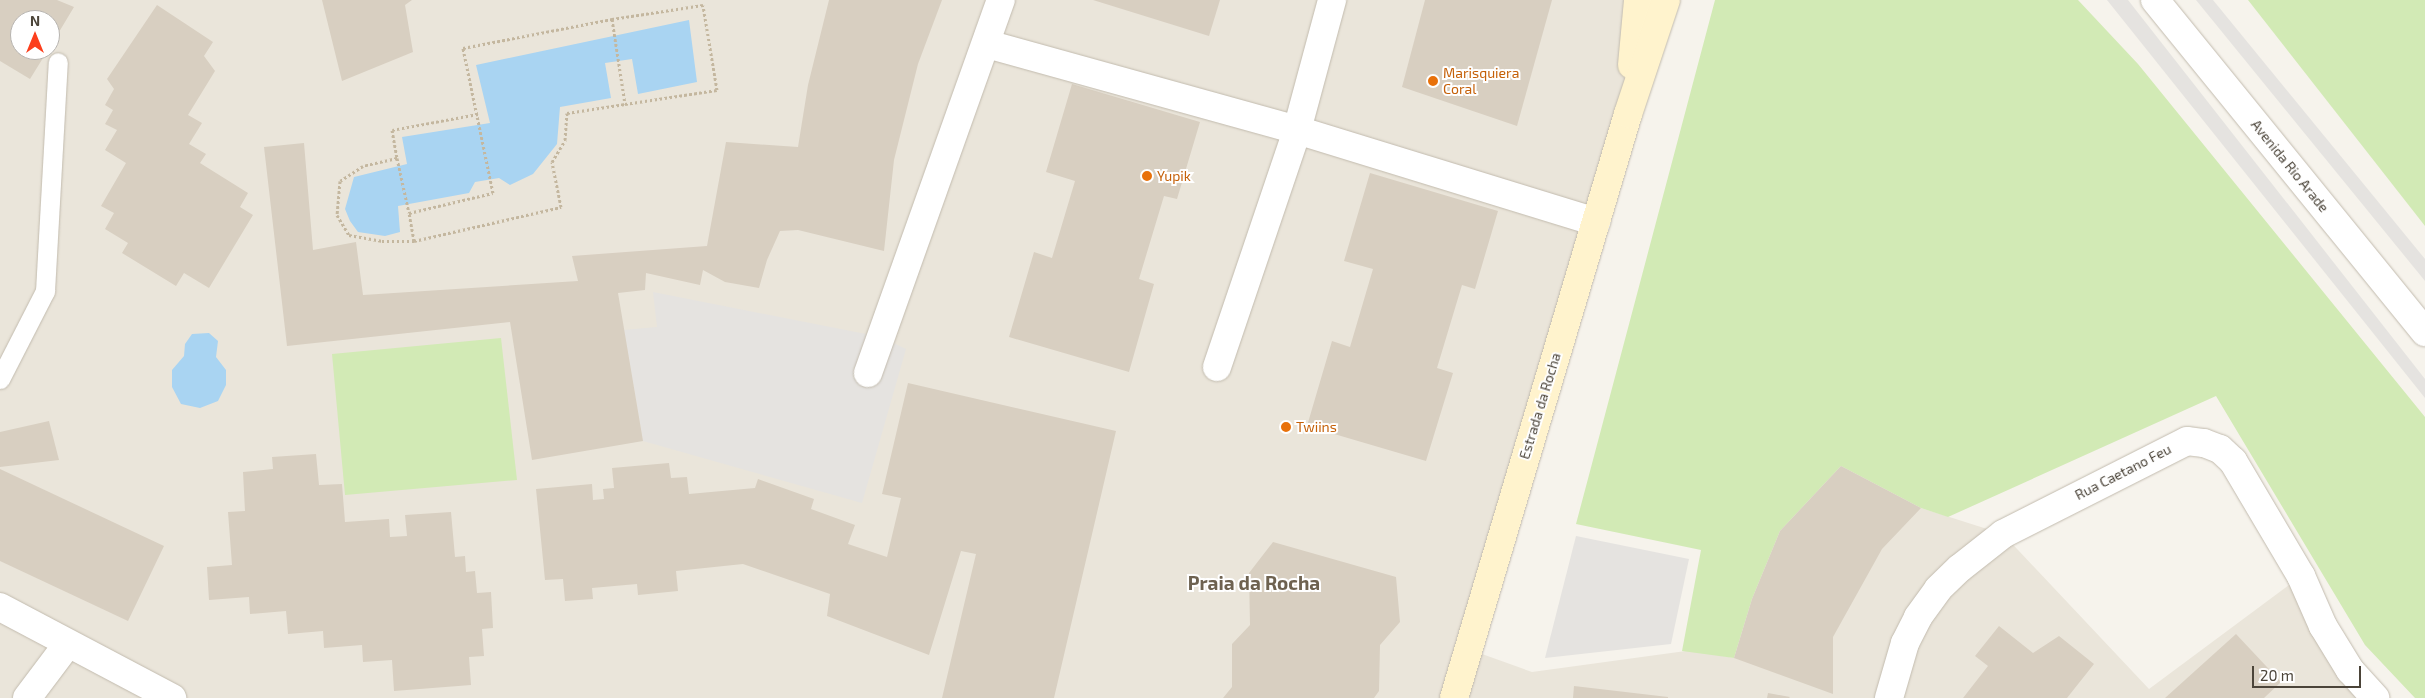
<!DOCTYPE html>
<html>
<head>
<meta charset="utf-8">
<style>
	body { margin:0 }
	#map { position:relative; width:2425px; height:698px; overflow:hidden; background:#f6f3ec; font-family:"Exo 2",sans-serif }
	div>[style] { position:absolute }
	.residential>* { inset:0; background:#eae5da }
	.green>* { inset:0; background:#d2eab5 }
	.parking>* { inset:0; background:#e5e3e0 }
	.water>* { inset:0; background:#a9d4f2 }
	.building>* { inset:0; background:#d8cfc1 }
	.path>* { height:3px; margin-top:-1.5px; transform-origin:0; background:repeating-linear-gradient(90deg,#c4b79f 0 2.5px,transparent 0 5px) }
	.roads { filter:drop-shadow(0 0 1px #c2bbae) drop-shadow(0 0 1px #c2bbae) }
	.lane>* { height:19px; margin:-9.5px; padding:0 9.5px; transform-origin:9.5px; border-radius:9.5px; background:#fff }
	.street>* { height:28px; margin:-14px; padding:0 14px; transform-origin:14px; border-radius:14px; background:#fff }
	.secondary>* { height:28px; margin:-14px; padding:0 14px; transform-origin:14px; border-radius:14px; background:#fff3cd }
	.dots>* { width:14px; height:14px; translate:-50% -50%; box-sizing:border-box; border:2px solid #fff; border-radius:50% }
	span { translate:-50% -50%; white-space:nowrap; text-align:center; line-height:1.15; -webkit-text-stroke:4px #fff; paint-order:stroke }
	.food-label { font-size:14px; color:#c56008 }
	.left { translate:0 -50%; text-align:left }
	.street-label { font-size:14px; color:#4b4439 }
	.district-label { font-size:19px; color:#6e6250; font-weight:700 }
	.north { position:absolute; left:10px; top:10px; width:50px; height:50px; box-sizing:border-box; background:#fff; border:1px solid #b7b4b0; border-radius:50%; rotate:0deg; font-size:14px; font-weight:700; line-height:20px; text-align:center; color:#4b4439 }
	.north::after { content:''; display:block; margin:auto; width:18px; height:22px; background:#fc3f1d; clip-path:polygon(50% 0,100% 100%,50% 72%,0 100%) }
	.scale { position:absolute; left:2252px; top:666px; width:109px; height:22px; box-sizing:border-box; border:2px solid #4b4439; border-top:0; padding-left:6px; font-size:15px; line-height:18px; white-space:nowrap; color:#4b4439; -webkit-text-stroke:4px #fff; paint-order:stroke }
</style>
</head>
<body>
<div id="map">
	<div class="residential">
		<div style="clip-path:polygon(evenodd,0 0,1638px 0,1628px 114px,1468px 649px,1532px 672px,1693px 650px,1734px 658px,1752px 599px,1780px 531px,1841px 466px,1921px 508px,2003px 534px,2149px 689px,2301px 576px,2375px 698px,0 698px,0 0,20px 20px,50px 20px,50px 50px,20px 50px,20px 20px)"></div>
	</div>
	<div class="green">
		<div style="clip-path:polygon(1715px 0,2078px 0,2138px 64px,2425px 417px,2425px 698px,2415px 698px,2365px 645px,2216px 396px,1948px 517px,1921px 508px,1841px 466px,1780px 531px,1752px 599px,1734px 658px,1682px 651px,1701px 550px,1576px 524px)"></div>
		<div style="clip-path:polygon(2248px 0,2425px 0,2425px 226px)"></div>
		<div style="clip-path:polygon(501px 338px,517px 480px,345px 495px,332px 354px)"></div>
	</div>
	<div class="parking">
		<div style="clip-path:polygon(2107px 0,2128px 0,2425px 379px,2425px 398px)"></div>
		<div style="clip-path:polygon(2196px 0,2213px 0,2425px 259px,2425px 281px)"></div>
		<div style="clip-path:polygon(653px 292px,881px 337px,906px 349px,862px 503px,643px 441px,624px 330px,657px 327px)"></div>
		<div style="clip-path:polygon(1576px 536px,1689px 559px,1671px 644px,1545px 658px)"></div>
	</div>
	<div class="water">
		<div style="clip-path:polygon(689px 20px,697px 82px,638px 94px,632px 59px,605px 63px,611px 98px,560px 107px,557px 144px,533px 174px,510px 185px,499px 178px,475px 182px,469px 193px,398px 206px,400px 232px,385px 236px,358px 232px,350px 221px,345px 209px,354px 177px,407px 164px,402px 137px,490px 123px,476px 65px)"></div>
		<div style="clip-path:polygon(209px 333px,218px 341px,216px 357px,226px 370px,226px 385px,218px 401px,200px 408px,181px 404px,172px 387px,172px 370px,184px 356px,185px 344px,192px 334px)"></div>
	</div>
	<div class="building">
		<div style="clip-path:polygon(0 0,57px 0,74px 7px,50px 47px,50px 20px,20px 20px,20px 50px,48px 50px,30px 79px,0 61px)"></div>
		<div style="clip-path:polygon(322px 0,412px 0,405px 5px,413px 52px,342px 81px)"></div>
		<div style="clip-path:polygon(829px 0,942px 0,918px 64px,894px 160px,884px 251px,798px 230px,780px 231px,767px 260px,759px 288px,725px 282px,703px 270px,700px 285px,646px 273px,645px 290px,618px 293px,643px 441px,532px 460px,510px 322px,287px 346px,264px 147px,304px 143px,313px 250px,356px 242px,363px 295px,578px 281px,572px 256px,707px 246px,726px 142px,798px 147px,808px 85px)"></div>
		<div style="clip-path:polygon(1093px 0,1220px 0,1209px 36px)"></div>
		<div style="clip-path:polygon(1425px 0,1552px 0,1517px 126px,1402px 87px)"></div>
		<div style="clip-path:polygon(157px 5px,213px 42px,204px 56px,215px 71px,188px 115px,202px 123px,189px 144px,206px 154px,200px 163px,248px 193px,240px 207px,253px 215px,209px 288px,184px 273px,176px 286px,122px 253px,128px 243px,105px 229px,114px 213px,101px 206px,126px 163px,105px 150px,117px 130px,105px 124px,113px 110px,105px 105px,114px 89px,107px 79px)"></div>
		<div style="clip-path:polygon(1072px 84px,1200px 122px,1177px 199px,1164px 196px,1139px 279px,1154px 284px,1129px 372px,1009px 337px,1034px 252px,1052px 258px,1075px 181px,1046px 172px)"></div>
		<div style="clip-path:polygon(1370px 173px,1498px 211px,1475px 289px,1462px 285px,1437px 368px,1453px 373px,1426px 461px,1307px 426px,1332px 341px,1350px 347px,1373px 269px,1344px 261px)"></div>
		<div style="clip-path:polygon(908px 383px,1116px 431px,1054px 698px,942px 698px,976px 554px,961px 551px,929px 655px,827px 616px,830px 594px,743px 564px,676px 571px,678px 591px,638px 595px,637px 584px,592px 588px,593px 599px,565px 601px,563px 579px,545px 580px,536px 489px,592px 484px,593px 500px,604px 499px,603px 489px,614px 488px,612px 468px,669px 463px,671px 478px,687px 477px,689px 494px,755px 488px,758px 479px,814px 499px,811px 509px,855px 525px,848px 544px,887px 557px,901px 498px,882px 494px)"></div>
		<div style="clip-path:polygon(49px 421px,59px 460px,0 467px,0 432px)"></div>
		<div style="clip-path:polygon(316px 454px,319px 485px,342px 484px,345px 522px,389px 519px,390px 537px,407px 536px,405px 515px,451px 512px,455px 557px,465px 556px,466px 572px,475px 571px,477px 593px,491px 592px,493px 628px,482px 629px,484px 656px,469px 657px,471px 685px,394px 691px,392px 660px,363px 662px,362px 645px,324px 648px,323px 631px,288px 634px,286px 611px,250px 614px,249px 597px,209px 600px,207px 567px,232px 565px,228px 512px,245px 511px,243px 472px,273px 469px,272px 457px)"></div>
		<div style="clip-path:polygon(1841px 466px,1921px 508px,1882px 549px,1833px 637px,1833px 694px,1734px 658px,1752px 599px,1780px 531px)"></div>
		<div style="clip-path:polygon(0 469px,164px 546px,128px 621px,0 561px)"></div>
		<div style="clip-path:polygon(1273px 542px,1396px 577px,1400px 622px,1380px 645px,1379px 691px,1374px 698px,1223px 698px,1232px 687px,1232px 644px,1250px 625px,1249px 573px)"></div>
		<div style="clip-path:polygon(1999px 626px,2033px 653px,2059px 636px,2094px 664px,2067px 698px,1963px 698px,1988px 666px,1975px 656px)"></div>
		<div style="clip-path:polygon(2236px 634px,2281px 682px,2264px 698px,2165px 698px)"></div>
		<div style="clip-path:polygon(1574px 686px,1668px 697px,1668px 698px,1573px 698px)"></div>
		<div style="clip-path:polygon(1768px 693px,1790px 697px,1789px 698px,1767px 698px)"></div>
	</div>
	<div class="path">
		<div style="left:478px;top:114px;width:87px;rotate:169.5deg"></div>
		<div style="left:392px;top:130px;width:28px;rotate:80deg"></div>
		<div style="left:397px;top:158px;width:35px;rotate:167deg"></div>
		<div style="left:363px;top:166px;width:27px;rotate:147deg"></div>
		<div style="left:340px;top:181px;width:34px;rotate:95deg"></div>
		<div style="left:337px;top:215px;width:23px;rotate:59deg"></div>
		<div style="left:349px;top:235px;width:34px;rotate:10deg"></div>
		<div style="left:382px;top:241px;width:32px"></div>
		<div style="left:414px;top:241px;width:151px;rotate:-13deg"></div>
		<div style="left:561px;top:207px;width:46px;rotate:-101.3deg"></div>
		<div style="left:552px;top:162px;width:26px;rotate:-59deg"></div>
		<div style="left:565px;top:140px;width:27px;rotate:-86deg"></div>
		<div style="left:567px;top:113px;width:59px;rotate:-8.8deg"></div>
		<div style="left:397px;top:158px;width:56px;rotate:77.7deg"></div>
		<div style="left:414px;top:241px;width:28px;rotate:-100deg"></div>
		<div style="left:409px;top:213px;width:86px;rotate:-13.4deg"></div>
		<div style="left:493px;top:193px;width:148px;rotate:-101.7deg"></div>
		<div style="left:463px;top:48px;width:152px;rotate:-11deg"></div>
		<div style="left:612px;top:19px;width:86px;rotate:81.3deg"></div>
		<div style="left:625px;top:104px;width:93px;rotate:-8.7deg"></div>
		<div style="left:717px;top:90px;width:86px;rotate:-99.4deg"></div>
		<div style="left:703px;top:5px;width:92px;rotate:171.3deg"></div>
	</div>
	<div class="roads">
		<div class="lane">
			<div style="left:0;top:379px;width:99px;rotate:-62.9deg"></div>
			<div style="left:45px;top:291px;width:229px;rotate:-86.8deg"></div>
		</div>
		<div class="street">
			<div style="left:2155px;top:0;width:428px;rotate:50.9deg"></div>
			<div style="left:987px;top:44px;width:322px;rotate:15.5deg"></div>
			<div style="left:1297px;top:130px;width:313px;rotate:17.1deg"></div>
			<div style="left:1217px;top:367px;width:250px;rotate:-71.3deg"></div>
			<div style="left:1297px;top:130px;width:135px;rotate:-74.9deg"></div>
			<div style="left:868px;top:373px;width:396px;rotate:-70.4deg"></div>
			<div style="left:0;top:607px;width:195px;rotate:27.9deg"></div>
			<div style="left:27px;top:698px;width:66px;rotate:-53deg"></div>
			<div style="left:1889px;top:698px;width:57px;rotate:-73.8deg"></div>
			<div style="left:1905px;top:643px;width:29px;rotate:-63deg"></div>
			<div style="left:1918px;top:617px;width:34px;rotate:-54deg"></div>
			<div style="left:1938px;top:589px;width:30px;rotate:-44deg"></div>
			<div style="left:1960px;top:568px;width:55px;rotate:-38.3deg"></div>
			<div style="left:2003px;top:534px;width:206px;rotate:-26.8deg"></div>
			<div style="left:2187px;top:441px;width:17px;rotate:7deg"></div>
			<div style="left:2204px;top:443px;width:17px;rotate:21deg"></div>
			<div style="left:2220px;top:449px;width:18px;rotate:43deg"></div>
			<div style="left:2233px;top:461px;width:134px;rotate:59.4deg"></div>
			<div style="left:2301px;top:576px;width:55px;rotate:66.3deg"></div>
			<div style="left:2323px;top:626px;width:52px;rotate:58.5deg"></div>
			<div style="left:2350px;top:670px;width:38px;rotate:48deg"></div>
		</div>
		<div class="secondary">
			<div style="left:1632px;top:65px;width:65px;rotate:-84.7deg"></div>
			<div style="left:1454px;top:698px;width:609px;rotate:-73.41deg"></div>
			<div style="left:1628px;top:114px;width:120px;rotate:-71.6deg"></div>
		</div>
	</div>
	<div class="dots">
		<div style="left:1433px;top:81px;background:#e8710a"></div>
		<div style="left:1147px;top:176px;background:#e8710a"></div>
		<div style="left:1286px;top:427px;background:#e8710a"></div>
	</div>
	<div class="food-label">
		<span class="left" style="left:1443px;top:81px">Marisquiera<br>Coral</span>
		<span class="left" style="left:1157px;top:176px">Yupik</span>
		<span class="left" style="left:1296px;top:427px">Twiins</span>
	</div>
	<div class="street-label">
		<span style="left:2290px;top:166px;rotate:51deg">Avenida Rio Arade</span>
		<span style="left:1540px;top:406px;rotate:-73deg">Estrada da Rocha</span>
		<span style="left:2123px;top:472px;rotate:-27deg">Rua Caetano Feu</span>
	</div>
	<div class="district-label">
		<span style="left:1254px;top:583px">Praia da Rocha</span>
	</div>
	<div class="north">N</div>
	<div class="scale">20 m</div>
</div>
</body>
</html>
